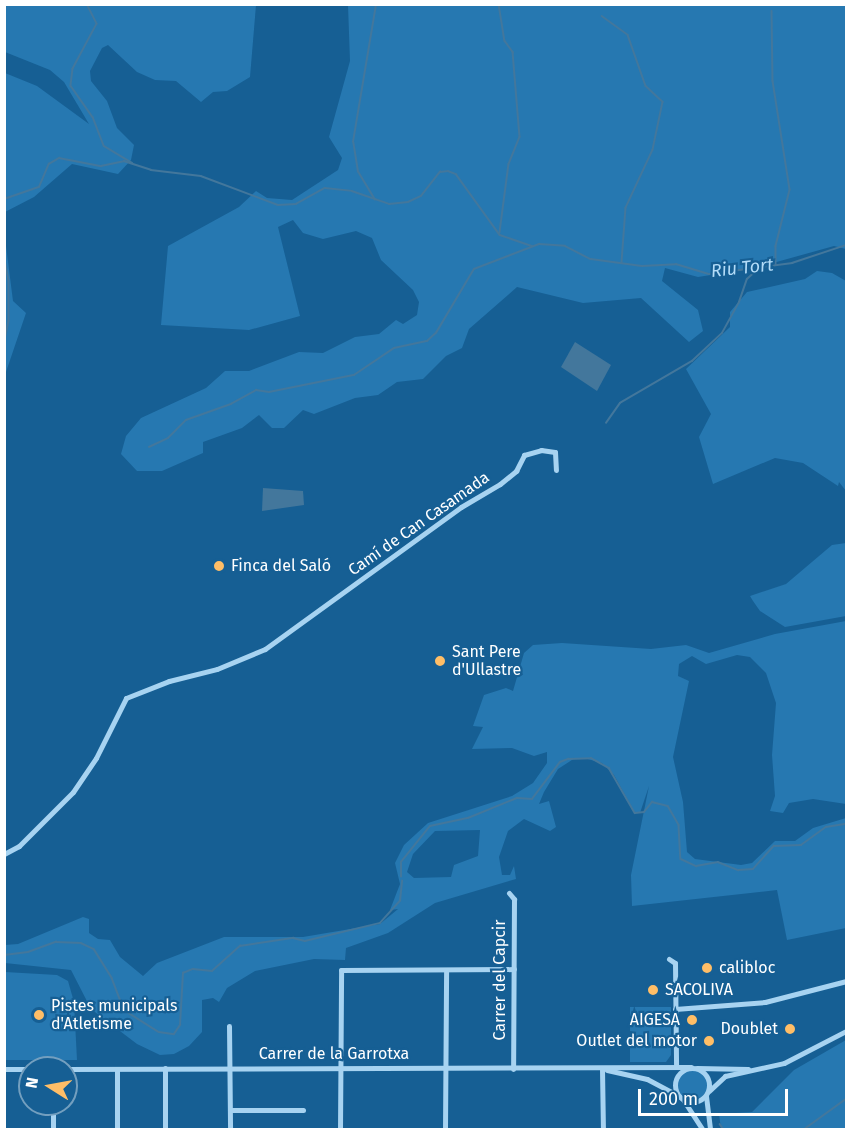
<!DOCTYPE html>
<html>
<head>
<meta charset="utf-8">
<style>
	body { margin:0 }
	#map { position:relative; width:851px; height:1134px; overflow:hidden; background:#165f94; font-family:"Fira Sans",sans-serif }
	div>[style] { position:absolute }
	.green>* { inset:0; background:#2678b1 }
	.round { border-radius:50% }
	.water>* { inset:0; background:#43779c }
	.stream>* { height:1.5px; margin:-0.75px; padding:0 0.75px; transform-origin:0.75px; border-radius:0.75px; background:#43779c }
	.street>* { height:5px; margin:-2.5px; padding:0 2.5px; transform-origin:2.5px; border-radius:2.5px; background:#a7d3f1 }
	.street>.ring { margin:-2.5px; padding:0; box-sizing:content-box; background:none; border:5px solid #a7d3f1; border-radius:50% }
	.dots>* { width:16px; height:16px; translate:-50% -50%; box-sizing:border-box; border:3px solid #165f94; border-radius:50% }
	span { translate:-50% -50%; white-space:nowrap; text-align:center; line-height:1.15; -webkit-text-stroke:4.5px #165f94; paint-order:stroke }
	.street-label { font-size:16px; color:#fff }
	.poi-label { font-size:16px; color:#fff }
	.left { translate:0 -50%; text-align:left }
	.right { translate:-100% -50%; text-align:right }
	.water-label { font-size:18px; color:#b3dcf8; font-style:italic }
	.frame { position:absolute; inset:0; border:6px solid #fff; pointer-events:none }
	.north { position:absolute; left:18px; top:1056px; width:60px; height:60px; box-sizing:border-box; background:#165f94; border:2px solid #739fbf; border-radius:50%; rotate:281deg; font-size:16px; font-weight:700; line-height:24px; text-align:center; color:#fff }
	.north::after { content:''; display:block; margin:auto; width:21px; height:27px; background:#ffbe67; clip-path:polygon(50% 0,100% 100%,50% 72%,0 100%) }
	.scale { position:absolute; left:638px; top:1089px; width:150px; height:27px; box-sizing:border-box; border:3px solid #fff; border-top:0; padding-left:8px; font-size:18px; line-height:21px; white-space:nowrap; color:#fff; -webkit-text-stroke:4px #165f94; paint-order:stroke }
</style>
</head>
<body>
<div id="map">
	<div class="green">
		<div style="clip-path:polygon(5px 4px,256px 5px,250px 77px,227px 91px,213px 92px,201px 102px,176px 81px,155px 80px,137px 72px,108px 45px,102px 48px,90px 71px,91px 81px,107px 101px,117px 128px,134px 145px,131px 160px,118px 174px,72px 164px,34px 197px,5px 212px,5px 73px,37px 86px,89px 124px,64px 82px,50px 70px,5px 52px)"></div>
		<div style="clip-path:polygon(348px 5px,846px 5px,846px 249px,834px 246px,755px 268px,698px 277px,665px 268px,662px 281px,698px 310px,703px 331px,689px 342px,641px 298px,583px 303px,517px 287px,469px 329px,462px 348px,446px 356px,423px 379px,397px 382px,378px 395px,355px 398px,314px 414px,303px 410px,284px 428px,272px 428px,259px 415px,242px 428px,203px 442px,203px 453px,162px 471px,137px 471px,121px 454px,126px 436px,141px 418px,206px 388px,225px 371px,249px 371px,299px 352px,323px 353px,355px 337px,379px 334px,396px 320px,403px 324px,417px 315px,419px 302px,413px 290px,381px 260px,372px 238px,356px 231px,323px 239px,303px 233px,293px 220px,278px 227px,300px 316px,249px 330px,161px 325px,168px 246px,239px 207px,256px 191px,267px 198px,292px 200px,338px 170px,342px 158px,329px 137px,350px 61px)"></div>
		<div style="clip-path:polygon(4px 230px,13px 301px,26px 313px,6px 372px)"></div>
		<div style="clip-path:polygon(817px 271px,832px 273px,846px 281px,846px 491px,839px 482px,838px 486px,803px 463px,775px 458px,713px 484px,699px 437px,711px 414px,686px 369px,730px 327px,730px 312px,747px 292px,805px 279px)"></div>
		<div style="clip-path:polygon(846px 543px,846px 616px,785px 627px,760px 611px,753px 601px,750px 596px,786px 584px,832px 545px)"></div>
		<div style="clip-path:polygon(evenodd,846px 621px,846px 804px,813px 799px,789px 803px,783px 813px,770px 811px,775px 796px,772px 755px,776px 703px,766px 673px,750px 657px,737px 655px,706px 664px,692px 656px,679px 664px,678px 676px,689px 681px,673px 757px,683px 802px,687px 852px,695px 859px,741px 865px,752px 863px,775px 841px,795px 841px,813px 828px,846px 818px,846px 928px,787px 940px,777px 890px,632px 906px,631px 875px,649px 786px,640px 813px,635px 813px,614px 775px,602px 763px,584px 758px,575px 758px,558px 769px,544px 792px,539px 804px,549px 801px,556px 827px,550px 831px,524px 819px,508px 831px,499px 857px,502px 875px,510px 875px,514px 866px,516px 879px,435px 903px,388px 933px,346px 948px,345px 960px,314px 959px,255px 971px,227px 988px,219px 1002px,213px 998px,202px 1000px,202px 1032px,189px 1046px,174px 1054px,160px 1055px,137px 1044px,91px 1009px,71px 970px,5px 963px,5px 945px,18px 944px,83px 917px,89px 919px,89px 933px,98px 939px,110px 940px,120px 957px,143px 976px,157px 963px,224px 937px,303px 937px,380px 924px,398px 909px,390px 910px,400px 884px,395px 863px,404px 845px,428px 823px,512px 796px,533px 783px,547px 763px,547px 752px,534px 756px,512px 748px,472px 749px,483px 727px,473px 726px,484px 695px,506px 688px,513px 691px,524px 653px,533px 645px,562px 643px,651px 649px,686px 645px,709px 653px,775px 634px,846px 621px,480px 830px,478px 856px,454px 865px,451px 877px,414px 878px,407px 872px,413px 854px,435px 831px,480px 830px)"></div>
		<div style="clip-path:polygon(5px 972px,57px 975px,68px 981px,74px 1002px,77px 1060px,5px 1060px)"></div>
		<div style="clip-path:polygon(630px 1007px,671px 1007px,671px 1055px,666px 1062px,630px 1062px)"></div>
		<div style="clip-path:polygon(846px 1040px,846px 1129px,721px 1129px,719px 1114px,752px 1112px,794px 1070px)"></div>
		<div class="round" style="left:676px;top:1068px;width:32px;height:32px"></div>
	</div>
	<div class="water">
		<div style="clip-path:polygon(575px 342px,611px 365px,597px 391px,561px 367px)"></div>
		<div style="clip-path:polygon(263px 488px,303px 491px,304px 505px,262px 511px)"></div>
	</div>
	<div class="stream">
		<div style="left:87px;top:4px;width:22px;rotate:63deg"></div>
		<div style="left:97px;top:24px;width:51px;rotate:118.1deg"></div>
		<div style="left:73px;top:69px;width:17px;rotate:97deg"></div>
		<div style="left:71px;top:86px;width:38px;rotate:55deg"></div>
		<div style="left:93px;top:117px;width:31px;rotate:69deg"></div>
		<div style="left:104px;top:146px;width:33px;rotate:31deg"></div>
		<div style="left:499px;top:4px;width:37px;rotate:81deg"></div>
		<div style="left:505px;top:41px;width:14px;rotate:54deg"></div>
		<div style="left:513px;top:52px;width:85px;rotate:85.3deg"></div>
		<div style="left:520px;top:137px;width:29px;rotate:112deg"></div>
		<div style="left:509px;top:164px;width:69px;rotate:97.5deg"></div>
		<div style="left:772px;top:11px;width:70px;rotate:89.2deg"></div>
		<div style="left:773px;top:81px;width:110px;rotate:81.1deg"></div>
		<div style="left:790px;top:190px;width:58px;rotate:104deg"></div>
		<div style="left:776px;top:246px;width:19px;rotate:90deg"></div>
		<div style="left:602px;top:16px;width:32px;rotate:36deg"></div>
		<div style="left:628px;top:35px;width:54px;rotate:70.6deg"></div>
		<div style="left:646px;top:86px;width:23px;rotate:43deg"></div>
		<div style="left:663px;top:102px;width:49px;rotate:101.8deg"></div>
		<div style="left:653px;top:150px;width:64px;rotate:115deg"></div>
		<div style="left:626px;top:208px;width:55px;rotate:94.2deg"></div>
		<div style="left:4px;top:199px;width:37px;rotate:-19deg"></div>
		<div style="left:39px;top:187px;width:25px;rotate:-67deg"></div>
		<div style="left:49px;top:164px;width:12px;rotate:-31deg"></div>
		<div style="left:59px;top:158px;width:43px;rotate:10.8deg"></div>
		<div style="left:101px;top:166px;width:24px;rotate:-12deg"></div>
		<div style="left:124px;top:161px;width:28px;rotate:18deg"></div>
		<div style="left:151px;top:170px;width:50px;rotate:6.8deg"></div>
		<div style="left:201px;top:176px;width:82px;rotate:20.6deg"></div>
		<div style="left:278px;top:205px;width:18px;rotate:-3deg"></div>
		<div style="left:296px;top:204px;width:33px;rotate:-29deg"></div>
		<div style="left:325px;top:188px;width:27px;rotate:6deg"></div>
		<div style="left:352px;top:191px;width:39px;rotate:19deg"></div>
		<div style="left:389px;top:204px;width:19px;rotate:-6deg"></div>
		<div style="left:408px;top:202px;width:14px;rotate:-25deg"></div>
		<div style="left:421px;top:196px;width:31px;rotate:-52deg"></div>
		<div style="left:440px;top:172px;width:8px;rotate:-7deg"></div>
		<div style="left:448px;top:171px;width:9px;rotate:21deg"></div>
		<div style="left:456px;top:174px;width:75px;rotate:54.2deg"></div>
		<div style="left:500px;top:235px;width:34px;rotate:19deg"></div>
		<div style="left:375px;top:200px;width:33px;rotate:-121deg"></div>
		<div style="left:358px;top:172px;width:30px;rotate:-99deg"></div>
		<div style="left:353px;top:142px;width:140px;rotate:-80.5deg"></div>
		<div style="left:4px;top:255px;width:25px;rotate:79deg"></div>
		<div style="left:9px;top:280px;width:41px;rotate:90deg"></div>
		<div style="left:9px;top:321px;width:24px;rotate:102deg"></div>
		<div style="left:606px;top:423px;width:24px;rotate:-55deg"></div>
		<div style="left:620px;top:403px;width:83px;rotate:-30.3deg"></div>
		<div style="left:692px;top:361px;width:41px;rotate:-43deg"></div>
		<div style="left:722px;top:333px;width:35px;rotate:-61deg"></div>
		<div style="left:739px;top:302px;width:24px;rotate:-71deg"></div>
		<div style="left:747px;top:279px;width:12px;rotate:-42deg"></div>
		<div style="left:149px;top:447px;width:21px;rotate:-25deg"></div>
		<div style="left:168px;top:438px;width:25px;rotate:-45deg"></div>
		<div style="left:186px;top:420px;width:48px;rotate:-19.6deg"></div>
		<div style="left:231px;top:404px;width:29px;rotate:-29deg"></div>
		<div style="left:256px;top:390px;width:13px;rotate:9deg"></div>
		<div style="left:269px;top:392px;width:87px;rotate:-11.3deg"></div>
		<div style="left:354px;top:375px;width:48px;rotate:-34deg"></div>
		<div style="left:394px;top:348px;width:34px;rotate:-12deg"></div>
		<div style="left:427px;top:341px;width:12px;rotate:-42deg"></div>
		<div style="left:436px;top:333px;width:74px;rotate:-59.3deg"></div>
		<div style="left:474px;top:269px;width:70px;rotate:-21deg"></div>
		<div style="left:539px;top:244px;width:26px;rotate:4deg"></div>
		<div style="left:565px;top:246px;width:29px;rotate:27deg"></div>
		<div style="left:591px;top:259px;width:51px;rotate:7.8deg"></div>
		<div style="left:642px;top:266px;width:34px;rotate:-3deg"></div>
		<div style="left:676px;top:264px;width:34px;rotate:17deg"></div>
		<div style="left:709px;top:274px;width:84px;rotate:-7.5deg"></div>
		<div style="left:792px;top:263px;width:57px;rotate:-18.4deg"></div>
		<div style="left:401px;top:877px;width:15px;rotate:-90deg"></div>
		<div style="left:401px;top:862px;width:46px;rotate:-51.1deg"></div>
		<div style="left:430px;top:826px;width:39px;rotate:-12deg"></div>
		<div style="left:468px;top:818px;width:53px;rotate:-22.2deg"></div>
		<div style="left:517px;top:798px;width:15px;rotate:4deg"></div>
		<div style="left:532px;top:799px;width:46px;rotate:-52.9deg"></div>
		<div style="left:560px;top:762px;width:9px;rotate:-21deg"></div>
		<div style="left:568px;top:759px;width:23px;rotate:-2deg"></div>
		<div style="left:591px;top:758px;width:21px;rotate:29deg"></div>
		<div style="left:609px;top:768px;width:52px;rotate:60deg"></div>
		<div style="left:635px;top:813px;width:9px;rotate:-6deg"></div>
		<div style="left:644px;top:812px;width:13px;rotate:-51deg"></div>
		<div style="left:652px;top:802px;width:16px;rotate:14deg"></div>
		<div style="left:668px;top:806px;width:22px;rotate:60deg"></div>
		<div style="left:679px;top:825px;width:34px;rotate:87deg"></div>
		<div style="left:681px;top:859px;width:17px;rotate:25deg"></div>
		<div style="left:696px;top:866px;width:22px;rotate:-10deg"></div>
		<div style="left:718px;top:862px;width:22px;rotate:22deg"></div>
		<div style="left:738px;top:870px;width:15px;rotate:-4deg"></div>
		<div style="left:753px;top:869px;width:31px;rotate:-48deg"></div>
		<div style="left:774px;top:846px;width:27px;rotate:-2deg"></div>
		<div style="left:801px;top:845px;width:31px;rotate:-36deg"></div>
		<div style="left:826px;top:827px;width:20px;rotate:-9deg"></div>
		<div style="left:4px;top:955px;width:24px;rotate:-7deg"></div>
		<div style="left:28px;top:952px;width:30px;rotate:-20deg"></div>
		<div style="left:56px;top:942px;width:25px;rotate:2deg"></div>
		<div style="left:81px;top:943px;width:14px;rotate:25deg"></div>
		<div style="left:94px;top:949px;width:34px;rotate:58deg"></div>
		<div style="left:112px;top:978px;width:34px;rotate:69deg"></div>
		<div style="left:124px;top:1010px;width:41px;rotate:32.2deg"></div>
		<div style="left:159px;top:1032px;width:15px;rotate:8deg"></div>
		<div style="left:174px;top:1034px;width:11px;rotate:-56deg"></div>
		<div style="left:180px;top:1025px;width:52px;rotate:-86.7deg"></div>
		<div style="left:183px;top:973px;width:11px;rotate:-22deg"></div>
		<div style="left:193px;top:969px;width:19px;rotate:6deg"></div>
		<div style="left:212px;top:971px;width:38px;rotate:-42deg"></div>
		<div style="left:240px;top:946px;width:54px;rotate:-8.6deg"></div>
		<div style="left:293px;top:938px;width:12px;rotate:14deg"></div>
		<div style="left:305px;top:941px;width:77px;rotate:-13.5deg"></div>
		<div style="left:380px;top:923px;width:30px;rotate:-48deg"></div>
		<div style="left:400px;top:901px;width:20px;rotate:-84deg"></div>
		<div style="left:720px;top:1124px;width:7px;rotate:56deg"></div>
		<div style="left:803px;top:1130px;width:53px;rotate:-35.8deg"></div>
	</div>
	<div class="street">
		<div style="left:4px;top:854px;width:17px;rotate:-28deg"></div>
		<div style="left:19px;top:846px;width:76px;rotate:-45deg"></div>
		<div style="left:73px;top:792px;width:41px;rotate:-55.9deg"></div>
		<div style="left:96px;top:758px;width:67px;rotate:-63.4deg"></div>
		<div style="left:126px;top:698px;width:46px;rotate:-21.6deg"></div>
		<div style="left:169px;top:681px;width:49px;rotate:-14deg"></div>
		<div style="left:217px;top:669px;width:52px;rotate:-22.6deg"></div>
		<div style="left:265px;top:649px;width:242px;rotate:-35.9deg"></div>
		<div style="left:461px;top:507px;width:45px;rotate:-30.5deg"></div>
		<div style="left:500px;top:484px;width:21px;rotate:-39deg"></div>
		<div style="left:516px;top:471px;width:18px;rotate:-63deg"></div>
		<div style="left:524px;top:455px;width:18px;rotate:-16deg"></div>
		<div style="left:541px;top:450px;width:14px;rotate:8deg"></div>
		<div style="left:555px;top:452px;width:18px;rotate:87deg"></div>
		<div style="left:509px;top:893px;width:8px;rotate:50deg"></div>
		<div style="left:514px;top:899px;width:170px;rotate:90.3deg"></div>
		<div style="left:669px;top:959px;width:7px;rotate:34deg"></div>
		<div style="left:675px;top:963px;width:104px;rotate:89.4deg"></div>
		<div style="left:675px;top:1009px;width:90px;rotate:-4.4deg"></div>
		<div style="left:765px;top:1002px;width:84px;rotate:-14.5deg"></div>
		<div style="left:229px;top:1026px;width:104px;rotate:89.4deg"></div>
		<div class="ring" style="left:675px;top:1068px;width:29px;height:29px"></div>
		<div style="left:697px;top:1068px;width:51px;rotate:1.1deg"></div>
		<div style="left:4px;top:1069px;width:26px"></div>
		<div style="left:66px;top:1069px;width:625px;rotate:-0.18deg"></div>
		<div style="left:602px;top:1069px;width:61px;rotate:89.1deg"></div>
		<div style="left:117px;top:1070px;width:60px;rotate:90deg"></div>
		<div style="left:607px;top:1070px;width:41px;rotate:12.7deg"></div>
		<div style="left:647px;top:1079px;width:36px;rotate:28deg"></div>
		<div style="left:709px;top:1091px;width:22px;rotate:-43deg"></div>
		<div style="left:725px;top:1076px;width:60px;rotate:-12.4deg"></div>
		<div style="left:784px;top:1063px;width:70px;rotate:-27.3deg"></div>
		<div style="left:706px;top:1096px;width:34px;rotate:83deg"></div>
		<div style="left:684px;top:1101px;width:35px;rotate:57deg"></div>
		<div style="left:53px;top:1104px;width:26px;rotate:90deg"></div>
		<div style="left:230px;top:1110px;width:73px"></div>
		<div style="left:165px;top:1130px;width:62px;rotate:-90deg"></div>
		<div style="left:340px;top:1130px;width:160px;rotate:-89.6deg"></div>
		<div style="left:341px;top:970px;width:173px;rotate:-0.3deg"></div>
		<div style="left:445px;top:1130px;width:159px;rotate:-89.6deg"></div>
	</div>
	<div class="dots">
		<div style="left:219px;top:566px;background:#ffbe67"></div>
		<div style="left:440px;top:661px;background:#ffbe67"></div>
		<div style="left:707px;top:968px;background:#ffbe67"></div>
		<div style="left:653px;top:990px;background:#ffbe67"></div>
		<div style="left:39px;top:1015px;background:#ffbe67"></div>
		<div style="left:692px;top:1020px;background:#ffbe67"></div>
		<div style="left:790px;top:1029px;background:#ffbe67"></div>
		<div style="left:709px;top:1041px;background:#ffbe67"></div>
	</div>
	<div class="street-label">
		<span style="left:419px;top:524px;rotate:-35deg">Camí de Can Casamada</span>
		<span style="left:500px;top:980px;rotate:-90deg">Carrer del Capcir</span>
		<span style="left:334px;top:1054px">Carrer de la Garrotxa</span>
	</div>
	<div class="poi-label">
		<span class="left" style="left:231px;top:566px">Finca del Saló</span>
		<span class="left" style="left:452px;top:661px">Sant Pere<br>d'Ullastre</span>
		<span class="left" style="left:719px;top:968px">calibloc</span>
		<span class="left" style="left:665px;top:990px">SACOLIVA</span>
		<span class="left" style="left:51px;top:1015px">Pistes municipals<br>d'Atletisme</span>
		<span class="right" style="left:680px;top:1020px">AIGESA</span>
		<span class="right" style="left:778px;top:1029px">Doublet</span>
		<span class="right" style="left:697px;top:1041px">Outlet del motor</span>
	</div>
	<div class="water-label">
		<span style="left:742px;top:268px;rotate:-6deg">Riu Tort</span>
	</div>
	<div class="frame"></div>
	<div class="north">N</div>
	<div class="scale">200 m</div>
</div>
</body>
</html>
